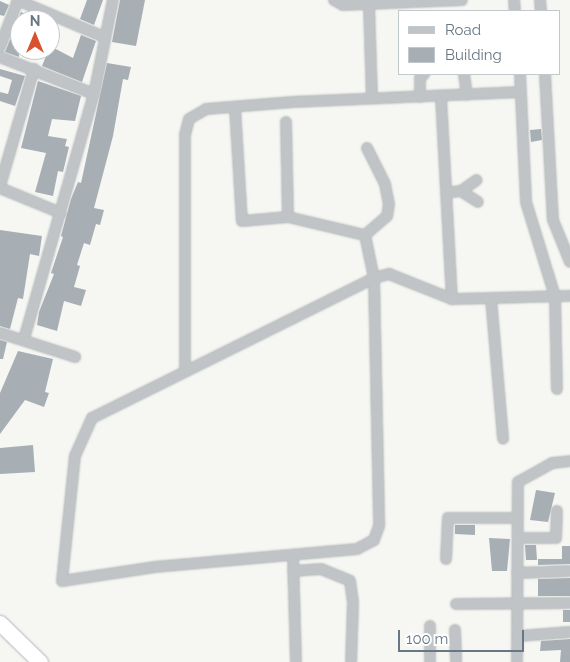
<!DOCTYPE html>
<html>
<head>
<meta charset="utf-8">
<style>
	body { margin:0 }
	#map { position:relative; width:570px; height:662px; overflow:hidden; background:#f6f6f3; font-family:Raleway,sans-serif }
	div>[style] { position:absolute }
	.building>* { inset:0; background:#a7afb4 }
	.roads { filter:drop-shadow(0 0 1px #b3b7ba) drop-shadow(0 0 1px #b3b7ba) }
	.minor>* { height:10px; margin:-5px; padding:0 5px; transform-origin:5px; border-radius:5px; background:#c0c4c7 }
	.highway>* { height:15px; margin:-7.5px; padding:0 7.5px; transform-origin:7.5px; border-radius:7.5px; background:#fff }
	span { translate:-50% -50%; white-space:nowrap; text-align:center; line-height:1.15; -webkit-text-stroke:5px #fff; paint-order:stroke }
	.legend { position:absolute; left:398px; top:10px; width:162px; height:65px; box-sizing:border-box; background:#fff; border:1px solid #c2c9cd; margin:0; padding:6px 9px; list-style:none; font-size:15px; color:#677783 }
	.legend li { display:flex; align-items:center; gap:10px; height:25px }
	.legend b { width:25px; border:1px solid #c2c9cd }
	.north { position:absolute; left:10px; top:10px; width:50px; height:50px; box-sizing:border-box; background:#fff; border:1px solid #c2c9cd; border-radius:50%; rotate:0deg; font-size:14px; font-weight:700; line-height:20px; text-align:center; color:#677783 }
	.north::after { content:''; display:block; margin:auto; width:18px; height:22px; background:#da512f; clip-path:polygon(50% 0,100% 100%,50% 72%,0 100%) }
	.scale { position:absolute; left:398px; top:630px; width:126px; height:22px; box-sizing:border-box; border:2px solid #677783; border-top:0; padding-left:6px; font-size:15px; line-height:18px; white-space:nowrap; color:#677783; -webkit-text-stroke:4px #fff; paint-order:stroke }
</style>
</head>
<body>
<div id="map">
	<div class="building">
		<div style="clip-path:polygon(87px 0,103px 0,94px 25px,80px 19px)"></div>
		<div style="clip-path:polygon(120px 0,145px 0,136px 46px,112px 42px)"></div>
		<div style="clip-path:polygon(0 1px,9px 5px,4px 16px,0 15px)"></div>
		<div style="clip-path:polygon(21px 12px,41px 20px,20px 20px,19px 57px,5px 52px)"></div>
		<div style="clip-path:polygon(81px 35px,96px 41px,82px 82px,42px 66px,50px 46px,73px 58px)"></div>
		<div style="clip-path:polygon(107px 63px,131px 67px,128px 80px,123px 79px,113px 136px,94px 208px,104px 210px,100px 225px,96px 224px,90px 245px,84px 243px,77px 265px,80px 266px,74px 287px,86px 290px,81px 306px,64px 301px,57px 331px,37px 325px,39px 312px,54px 274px,51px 273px,63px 237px,61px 236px,71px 199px,78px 182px,81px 183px)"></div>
		<div style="clip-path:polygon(0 69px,25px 76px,15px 106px,0 101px,0 92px,8px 94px,12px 80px,0 76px)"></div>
		<div style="clip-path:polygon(38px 81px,81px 96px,75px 121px,52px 119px,48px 136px,67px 139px,65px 146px,69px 147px,63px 172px,58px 171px,53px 196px,35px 192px,46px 153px,21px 148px)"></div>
		<div style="clip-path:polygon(541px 129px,542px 140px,531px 142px,530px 130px)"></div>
		<div style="clip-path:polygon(0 230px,42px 236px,39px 256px,30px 254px,23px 299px,18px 298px,10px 329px,0 326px)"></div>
		<div style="clip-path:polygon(0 340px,7px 342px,3px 359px,0 359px)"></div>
		<div style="clip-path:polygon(18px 351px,53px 359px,45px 392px,49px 393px,44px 407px,25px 400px,0 434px,0 393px)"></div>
		<div style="clip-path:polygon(33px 445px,35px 472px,0 474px,0 448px)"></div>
		<div style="clip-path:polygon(536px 490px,555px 493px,548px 522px,530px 520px)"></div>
		<div style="clip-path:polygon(455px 525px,475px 525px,475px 535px,455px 534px)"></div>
		<div style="clip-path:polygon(489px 538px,510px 539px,507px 571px,492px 571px)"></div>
		<div style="clip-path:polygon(525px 545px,536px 545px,537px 560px,526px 560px)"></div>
		<div style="clip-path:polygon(562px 546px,570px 546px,570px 564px,538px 565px,538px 559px,562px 559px)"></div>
		<div style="clip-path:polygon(570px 578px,570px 596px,538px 596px,538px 579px)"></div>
		<div style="clip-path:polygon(563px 610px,570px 610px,570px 622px,563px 622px)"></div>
		<div style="clip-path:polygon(570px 639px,570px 662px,560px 662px,561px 650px,540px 651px,541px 641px)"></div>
	</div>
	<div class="roads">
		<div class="minor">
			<div style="left:17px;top:0;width:95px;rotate:23deg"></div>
			<div style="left:334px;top:0;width:10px;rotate:29deg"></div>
			<div style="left:343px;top:5px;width:119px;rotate:-2.4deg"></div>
			<div style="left:514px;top:0;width:11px;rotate:85deg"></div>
			<div style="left:540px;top:0;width:11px;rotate:85deg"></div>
			<div style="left:369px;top:4px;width:94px;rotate:88.2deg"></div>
			<div style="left:0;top:47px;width:50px;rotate:-69deg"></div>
			<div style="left:0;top:57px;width:101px;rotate:21.5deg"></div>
			<div style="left:464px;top:74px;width:21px;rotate:82deg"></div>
			<div style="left:520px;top:74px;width:128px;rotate:87.3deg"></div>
			<div style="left:526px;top:202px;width:98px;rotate:72.9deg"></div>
			<div style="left:555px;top:296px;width:93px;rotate:88.8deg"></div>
			<div style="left:545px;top:74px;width:146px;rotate:86.9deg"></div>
			<div style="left:553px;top:220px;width:45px;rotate:68deg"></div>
			<div style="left:420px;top:97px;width:19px;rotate:-90deg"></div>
			<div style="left:420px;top:78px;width:6px;rotate:-45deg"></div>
			<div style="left:441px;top:97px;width:202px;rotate:86.9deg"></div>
			<div style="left:235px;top:108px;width:113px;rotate:86.5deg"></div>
			<div style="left:242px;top:221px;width:46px;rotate:-5deg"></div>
			<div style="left:286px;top:122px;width:95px;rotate:88.8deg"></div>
			<div style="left:288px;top:217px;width:79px;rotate:13.2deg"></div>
			<div style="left:367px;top:148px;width:40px;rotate:63.4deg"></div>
			<div style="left:385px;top:184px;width:20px;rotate:79deg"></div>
			<div style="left:389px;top:204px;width:12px;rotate:99deg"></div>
			<div style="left:387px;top:216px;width:29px;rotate:139deg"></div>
			<div style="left:365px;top:235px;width:44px;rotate:78.2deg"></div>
			<div style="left:374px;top:278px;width:248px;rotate:88.8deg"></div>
			<div style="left:379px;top:526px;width:15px;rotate:110deg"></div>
			<div style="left:374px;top:540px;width:19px;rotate:152deg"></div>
			<div style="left:357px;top:549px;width:203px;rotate:174.9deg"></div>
			<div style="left:155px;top:567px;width:94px;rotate:171.4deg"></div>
			<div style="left:62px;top:581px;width:126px;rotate:-84.1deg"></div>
			<div style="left:75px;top:456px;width:42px;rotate:-65.9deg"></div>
			<div style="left:92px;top:418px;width:315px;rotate:-26.4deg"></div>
			<div style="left:374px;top:278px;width:16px;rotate:-15deg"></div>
			<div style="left:389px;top:274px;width:68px;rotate:21.6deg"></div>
			<div style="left:452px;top:299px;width:118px;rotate:-1.5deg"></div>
			<div style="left:0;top:186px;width:122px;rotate:-73.8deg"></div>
			<div style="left:0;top:188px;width:66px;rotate:22.3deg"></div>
			<div style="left:461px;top:191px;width:20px;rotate:33deg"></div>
			<div style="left:446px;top:193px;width:15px;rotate:-8deg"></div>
			<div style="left:461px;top:191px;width:19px;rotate:-35deg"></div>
			<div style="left:491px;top:298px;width:141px;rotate:85.1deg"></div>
			<div style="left:0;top:333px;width:79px;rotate:17.7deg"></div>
			<div style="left:24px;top:339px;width:255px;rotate:-74.1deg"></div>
			<div style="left:94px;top:94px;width:96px;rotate:-78.6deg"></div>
			<div style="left:185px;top:372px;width:237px;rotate:-90deg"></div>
			<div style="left:185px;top:135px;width:16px;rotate:-76deg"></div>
			<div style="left:189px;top:119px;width:20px;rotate:-30deg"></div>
			<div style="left:206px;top:109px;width:87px;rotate:-4.6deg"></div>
			<div style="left:293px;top:102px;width:228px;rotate:-2.5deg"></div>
			<div style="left:518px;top:538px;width:38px"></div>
			<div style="left:556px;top:538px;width:27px;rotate:-88deg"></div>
			<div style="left:293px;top:555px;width:107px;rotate:88.4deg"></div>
			<div style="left:446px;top:559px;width:41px;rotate:-87.2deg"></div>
			<div style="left:448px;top:518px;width:70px"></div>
			<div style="left:293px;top:571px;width:28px;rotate:-4deg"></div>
			<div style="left:321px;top:569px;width:31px;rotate:22deg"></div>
			<div style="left:350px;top:581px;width:22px;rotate:82deg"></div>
			<div style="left:353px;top:603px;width:59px;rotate:91.9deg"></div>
			<div style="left:517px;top:573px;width:53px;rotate:-2.2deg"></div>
			<div style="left:456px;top:604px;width:114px;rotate:-0.5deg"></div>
			<div style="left:455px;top:630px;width:32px;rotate:88deg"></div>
			<div style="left:519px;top:636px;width:51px;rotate:-4.5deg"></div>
			<div style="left:430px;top:662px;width:36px;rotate:-90deg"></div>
			<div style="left:517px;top:662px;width:180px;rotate:-89.7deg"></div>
			<div style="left:518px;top:482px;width:39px;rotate:-29deg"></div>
			<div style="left:552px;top:463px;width:18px;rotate:-6deg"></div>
		</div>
		<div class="highway">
			<div style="left:0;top:623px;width:56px;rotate:44.3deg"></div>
		</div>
	</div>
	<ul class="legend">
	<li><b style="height:6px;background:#c0c4c7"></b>Road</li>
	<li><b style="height:14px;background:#a7afb4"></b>Building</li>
	</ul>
	<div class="north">N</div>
	<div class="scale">100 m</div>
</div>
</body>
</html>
